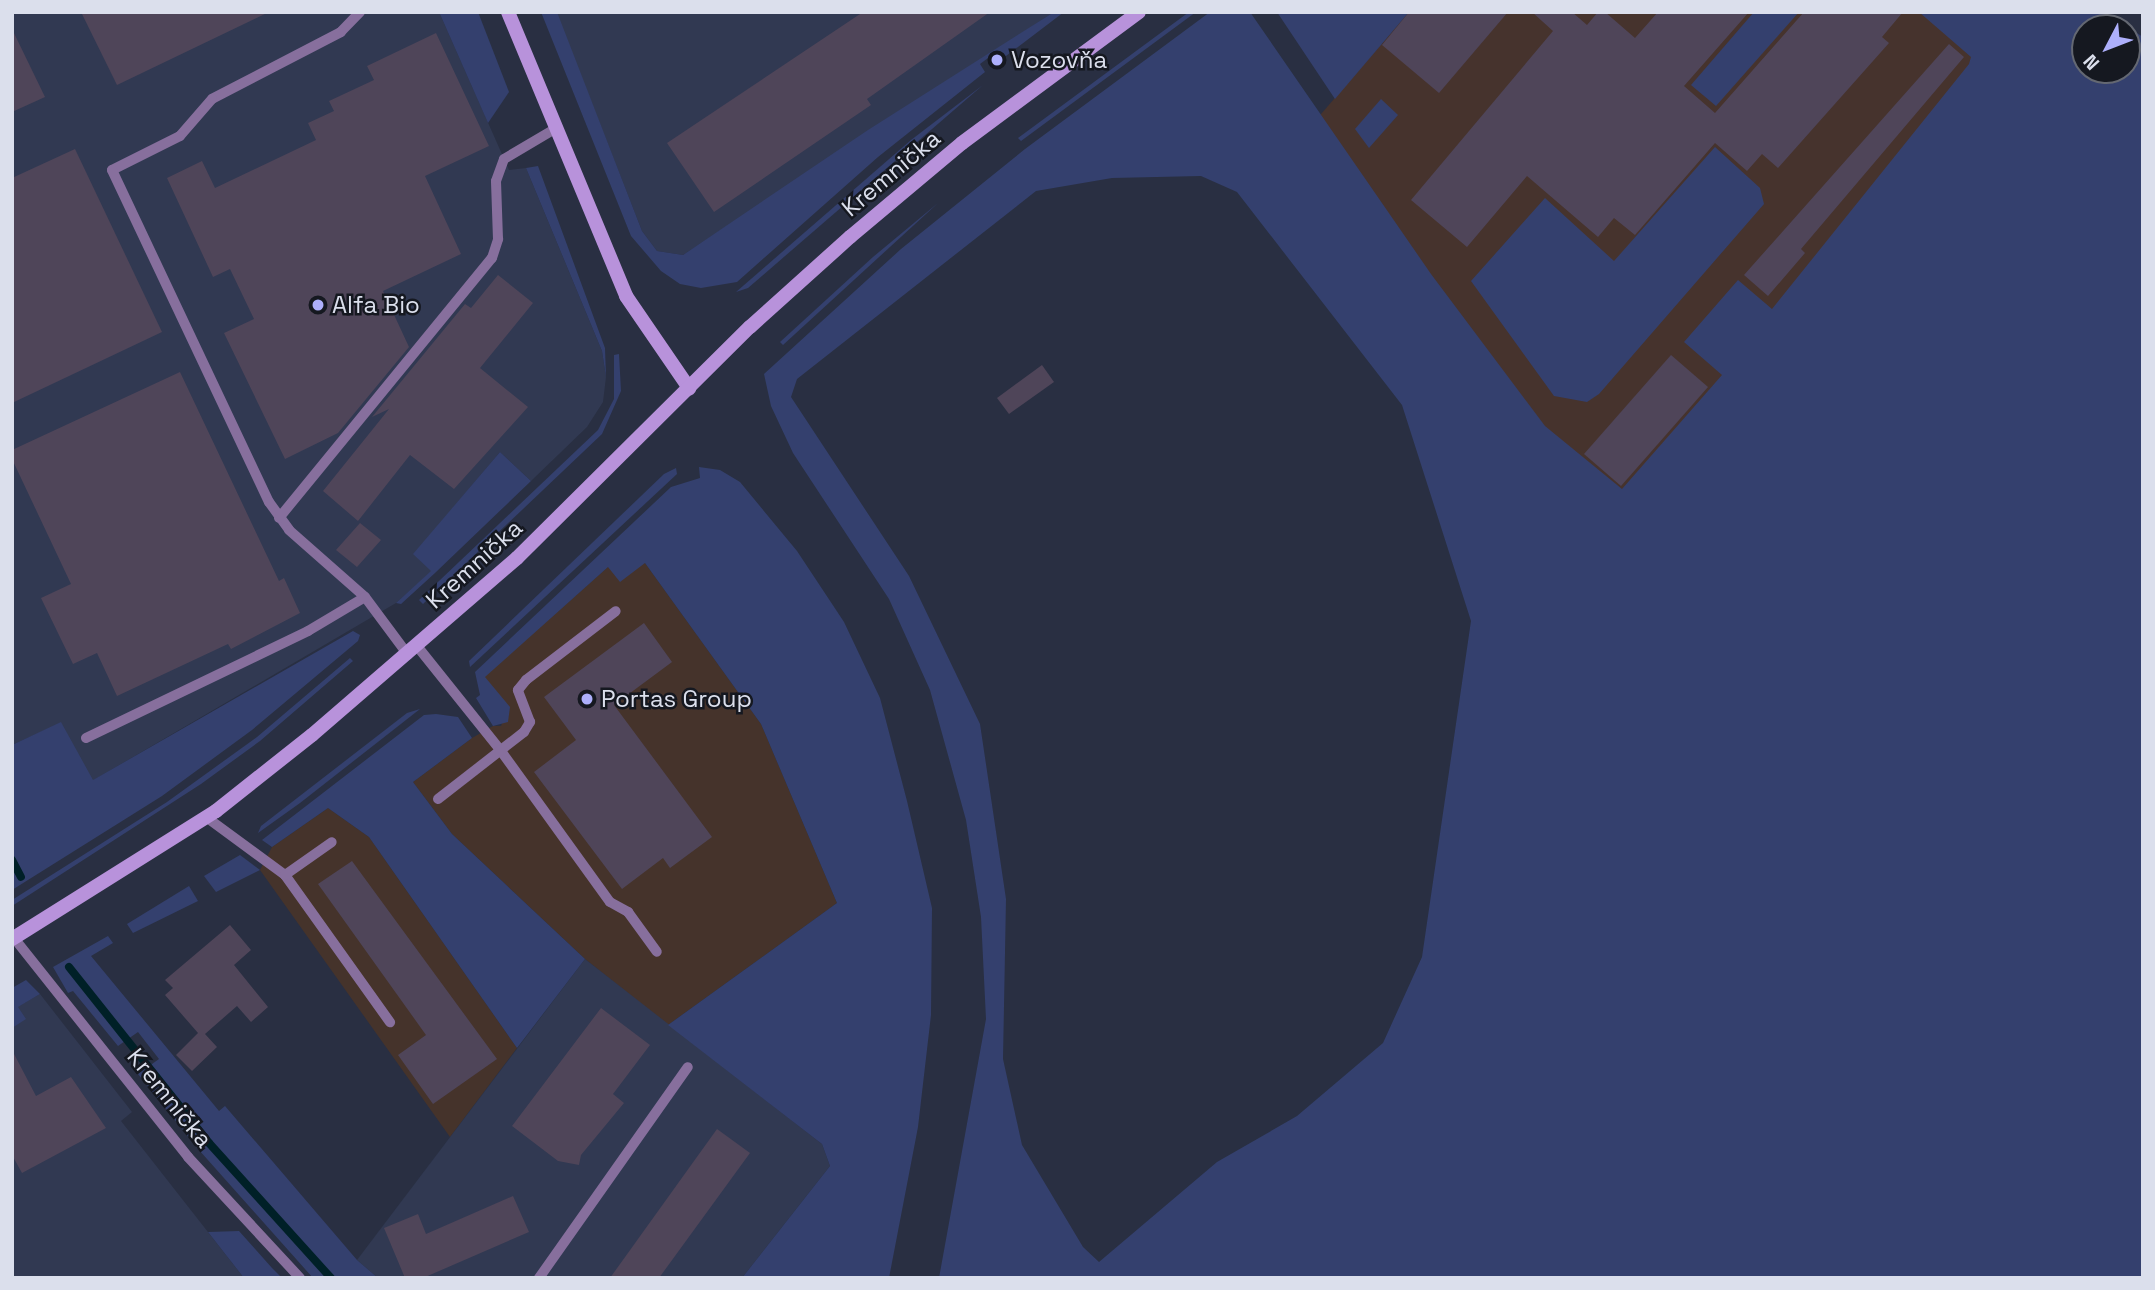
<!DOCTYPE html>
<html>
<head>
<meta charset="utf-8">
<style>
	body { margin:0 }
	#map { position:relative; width:2155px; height:1290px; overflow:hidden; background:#292f42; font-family:"Space Grotesk",sans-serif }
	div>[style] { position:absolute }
	.commercial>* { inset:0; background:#45332b }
	.built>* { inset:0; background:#313952 }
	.education>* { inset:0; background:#46332d }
	.green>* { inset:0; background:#34406e }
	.stream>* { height:8px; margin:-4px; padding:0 4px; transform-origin:4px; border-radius:4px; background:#002027 }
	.building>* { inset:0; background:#4f4559 }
	.lane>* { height:10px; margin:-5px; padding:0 5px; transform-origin:5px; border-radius:5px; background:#876f9d }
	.secondary>* { height:14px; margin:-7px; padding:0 7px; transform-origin:7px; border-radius:7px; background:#b892db }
	.dots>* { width:19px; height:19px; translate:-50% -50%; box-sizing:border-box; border:4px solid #151820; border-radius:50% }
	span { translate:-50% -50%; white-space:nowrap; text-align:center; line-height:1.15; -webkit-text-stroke:5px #151820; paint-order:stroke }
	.poi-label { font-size:24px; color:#dbdfec }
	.left { translate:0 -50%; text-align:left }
	.street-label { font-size:24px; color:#dbdfec }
	.frame { position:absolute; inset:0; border:14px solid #dbdfec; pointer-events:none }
	.north { position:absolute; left:2071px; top:14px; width:70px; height:70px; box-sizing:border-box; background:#151820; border:2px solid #646872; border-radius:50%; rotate:228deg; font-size:19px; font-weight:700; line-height:28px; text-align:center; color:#dbdfec }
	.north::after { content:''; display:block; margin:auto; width:24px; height:32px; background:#adaffb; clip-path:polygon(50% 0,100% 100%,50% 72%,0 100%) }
</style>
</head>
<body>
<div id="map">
	<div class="commercial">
		<div style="clip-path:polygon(645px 563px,761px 724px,837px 903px,668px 1025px,585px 959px,452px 834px,413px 782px,472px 738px,493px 726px,501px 726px,509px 707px,484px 677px,609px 566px)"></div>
		<div style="clip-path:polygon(328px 808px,369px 837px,517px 1048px,450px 1137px,260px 870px,272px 847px)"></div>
	</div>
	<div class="built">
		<div style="clip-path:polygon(12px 12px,439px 12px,509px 170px,526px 168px,602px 351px,606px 377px,603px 402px,587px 427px,531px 481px,500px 452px,414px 554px,432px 571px,396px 603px,92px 781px,61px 723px,12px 745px)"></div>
		<div style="clip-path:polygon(556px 12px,1054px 12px,683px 255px,657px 251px,642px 231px)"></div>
		<div style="clip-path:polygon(585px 959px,822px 1144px,830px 1166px,742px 1278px,378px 1278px,357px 1260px)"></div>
		<div style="clip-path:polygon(40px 994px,132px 1112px,121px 1121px,244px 1278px,12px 1278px,12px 1010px)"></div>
	</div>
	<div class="education">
		<div style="clip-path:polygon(1409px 12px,2047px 12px,1600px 579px,1290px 150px)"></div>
	</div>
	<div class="green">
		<div style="clip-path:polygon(439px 12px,478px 12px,509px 92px,488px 123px)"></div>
		<div style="clip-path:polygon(541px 12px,557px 12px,642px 231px,657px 251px,683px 255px,868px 130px,1054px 12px,1064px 12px,1002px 59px,996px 52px,980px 64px,985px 72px,878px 157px,737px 282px,701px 288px,680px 284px,661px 271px,631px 236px)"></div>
		<div style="clip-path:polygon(1189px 12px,1196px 12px,1021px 141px,1018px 138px)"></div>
		<div style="clip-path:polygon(evenodd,1210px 12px,1250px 12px,1431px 274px,1545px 426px,1622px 489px,1722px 375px,1684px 342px,1738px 280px,1772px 309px,1969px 64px,1971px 57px,1919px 12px,2104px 12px,2143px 37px,2143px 1278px,939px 1278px,986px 1019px,981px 917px,966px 820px,930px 690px,889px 599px,793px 453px,771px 406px,764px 374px,901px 249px,1025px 149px,1210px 12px,2085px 28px,2127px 28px,2127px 70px,2085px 70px,2085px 28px,1210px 12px,1201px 176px,1237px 192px,1402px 405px,1471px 621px,1422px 957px,1383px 1043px,1297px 1116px,1217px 1162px,1099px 1262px,1083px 1247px,1022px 1145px,1003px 1059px,1006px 899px,980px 724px,909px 576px,791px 397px,797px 379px,1036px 191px,1112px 178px,1201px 176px)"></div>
		<div style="clip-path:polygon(1277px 12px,1409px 12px,1335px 99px)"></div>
		<div style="clip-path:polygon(1754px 12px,1799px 12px,1716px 106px,1691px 85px)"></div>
		<div style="clip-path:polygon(983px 85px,748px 288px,736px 292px,911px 140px)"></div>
		<div style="clip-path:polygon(1381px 99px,1398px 115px,1369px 148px,1355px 129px)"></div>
		<div style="clip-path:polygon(1715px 147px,1760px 188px,1764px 204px,1599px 394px,1587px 402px,1554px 396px,1471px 281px,1545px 198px,1614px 261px)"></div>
		<div style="clip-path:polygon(538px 166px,605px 348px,606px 377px,602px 351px,526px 168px)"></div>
		<div style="clip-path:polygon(938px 203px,783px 345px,780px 342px,873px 257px)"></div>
		<div style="clip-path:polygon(619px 354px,621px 391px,602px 434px,423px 604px,419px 600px,598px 430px,614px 399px,614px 355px)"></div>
		<div style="clip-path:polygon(500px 452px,531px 481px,435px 573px,401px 604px,396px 603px,431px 571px,413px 554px)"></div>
		<div style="clip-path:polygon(699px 467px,720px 470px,740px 482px,797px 551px,844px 622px,880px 698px,907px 801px,932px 908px,931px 1015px,918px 1127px,889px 1278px,742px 1278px,830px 1166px,822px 1144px,668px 1025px,837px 903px,761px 724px,645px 563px,620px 582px,608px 567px,485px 677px,510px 707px,508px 722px,493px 726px,476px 698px,480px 695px,475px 672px,671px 487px,700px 478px)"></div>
		<div style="clip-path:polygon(676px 468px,677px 474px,470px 667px,469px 661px,664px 474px)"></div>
		<div style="clip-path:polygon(353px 631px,360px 635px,358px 641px,252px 730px,162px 796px,12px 890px,12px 745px,61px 722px,93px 780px)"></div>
		<div style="clip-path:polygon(350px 658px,353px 661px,260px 741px,201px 784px,12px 906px,12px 900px,167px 802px,257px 737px)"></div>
		<div style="clip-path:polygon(420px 709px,300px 803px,258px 833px,261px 826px,407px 713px)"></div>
		<div style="clip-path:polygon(436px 714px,458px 717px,472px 738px,413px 782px,452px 834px,585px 959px,517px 1048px,369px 837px,328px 808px,272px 847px,262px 840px,424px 715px)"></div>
		<div style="clip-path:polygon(240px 855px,260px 870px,216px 892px,204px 876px)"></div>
		<div style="clip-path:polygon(189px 886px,198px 901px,133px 933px,127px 924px)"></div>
		<div style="clip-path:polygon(108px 936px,113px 943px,91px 956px,219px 1111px,225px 1106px,357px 1260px,378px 1278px,313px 1278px,199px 1150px,138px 1074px,159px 1059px,138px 1032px,118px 1046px,73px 991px,68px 993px,53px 967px)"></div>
		<div style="clip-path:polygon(26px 980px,40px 994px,18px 1007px,26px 1019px,12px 1028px,12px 988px)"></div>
		<div style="clip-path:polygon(239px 1231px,272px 1268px,282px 1278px,244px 1278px,208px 1232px)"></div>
	</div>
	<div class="stream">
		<div style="left:12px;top:860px;width:19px;rotate:62deg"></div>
		<div style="left:69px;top:967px;width:225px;rotate:51.5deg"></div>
		<div style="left:209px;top:1143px;width:182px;rotate:47.9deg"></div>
	</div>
	<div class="building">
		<div style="clip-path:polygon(81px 12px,269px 12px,117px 85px)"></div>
		<div style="clip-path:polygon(863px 12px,990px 12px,867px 99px,871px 105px,714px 212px,667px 143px)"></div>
		<div style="clip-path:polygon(1409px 12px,1508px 12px,1439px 93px,1382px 45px)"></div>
		<div style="clip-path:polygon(1532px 12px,1572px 12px,1587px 25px,1598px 12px,1605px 12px,1635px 38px,1658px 12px,1749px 12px,1684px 86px,1715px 113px,1804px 12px,1903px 12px,1882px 37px,1889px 43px,1778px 168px,1762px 154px,1747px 171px,1715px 143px,1635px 235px,1614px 218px,1598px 237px,1527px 176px,1467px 247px,1411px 200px,1553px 31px)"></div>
		<div style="clip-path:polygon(12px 29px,45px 97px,12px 112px)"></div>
		<div style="clip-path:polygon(436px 33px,489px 146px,425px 176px,461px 254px,383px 291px,409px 347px,338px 433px,285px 459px,224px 333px,254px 319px,230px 269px,213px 277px,167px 178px,202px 161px,215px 188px,316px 140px,308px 123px,334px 111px,329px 101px,374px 80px,367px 66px)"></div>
		<div style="clip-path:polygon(1949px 44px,1964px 57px,1801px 249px,1805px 253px,1768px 296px,1744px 275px)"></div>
		<div style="clip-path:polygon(75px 149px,162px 332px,12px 403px,12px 178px)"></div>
		<div style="clip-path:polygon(498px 275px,533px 303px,480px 368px,528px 407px,454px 489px,410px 455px,358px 521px,323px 491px,389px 409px,372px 417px,465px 304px,471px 308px)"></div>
		<div style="clip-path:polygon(1671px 355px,1708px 387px,1621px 486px,1584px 454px)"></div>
		<div style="clip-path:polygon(1042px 365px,1054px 382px,1009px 414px,997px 398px)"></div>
		<div style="clip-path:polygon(180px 372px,279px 581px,284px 578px,300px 613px,231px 649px,228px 644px,117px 696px,97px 653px,73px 664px,41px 598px,71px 584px,12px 459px,12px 450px)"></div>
		<div style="clip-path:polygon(360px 523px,381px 540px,357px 567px,336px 550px)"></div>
		<div style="clip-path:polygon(644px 623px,672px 662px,614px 705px,712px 837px,670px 868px,663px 858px,622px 889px,534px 772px,576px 740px,544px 697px)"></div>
		<div style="clip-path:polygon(352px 861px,497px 1059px,433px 1104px,398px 1055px,426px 1035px,318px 884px)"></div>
		<div style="clip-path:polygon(230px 925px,251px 950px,234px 965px,268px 1007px,251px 1022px,237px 1006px,205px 1034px,217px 1047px,192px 1071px,176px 1055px,198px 1033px,165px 995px,173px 988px,165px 980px)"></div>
		<div style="clip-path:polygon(601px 1008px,650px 1045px,613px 1094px,624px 1103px,581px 1155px,579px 1165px,558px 1161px,512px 1126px)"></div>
		<div style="clip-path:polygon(12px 1050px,36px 1096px,71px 1077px,106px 1128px,22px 1173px,12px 1155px)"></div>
		<div style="clip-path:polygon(717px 1129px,750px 1153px,659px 1278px,610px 1278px)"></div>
		<div style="clip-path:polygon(513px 1196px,529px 1232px,423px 1278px,405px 1278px,384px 1228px,418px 1214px,426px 1234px)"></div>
	</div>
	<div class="lane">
		<div style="left:360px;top:12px;width:28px;rotate:134deg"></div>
		<div style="left:341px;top:32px;width:145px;rotate:152.6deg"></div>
		<div style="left:212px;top:99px;width:49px;rotate:130.9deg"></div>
		<div style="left:180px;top:136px;width:76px;rotate:153.4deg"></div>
		<div style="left:112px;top:170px;width:367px;rotate:64.7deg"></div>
		<div style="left:269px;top:502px;width:34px;rotate:54deg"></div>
		<div style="left:289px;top:530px;width:101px;rotate:41.4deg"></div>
		<div style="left:365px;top:597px;width:72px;rotate:53.4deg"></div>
		<div style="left:279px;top:518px;width:336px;rotate:-50.7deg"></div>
		<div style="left:492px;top:258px;width:20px;rotate:-72deg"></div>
		<div style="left:498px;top:239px;width:58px;rotate:-92deg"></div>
		<div style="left:496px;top:181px;width:23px;rotate:-70deg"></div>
		<div style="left:504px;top:159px;width:57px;rotate:-30.6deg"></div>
		<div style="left:417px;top:646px;width:134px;rotate:51.3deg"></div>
		<div style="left:501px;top:751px;width:186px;rotate:54.2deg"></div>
		<div style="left:610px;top:902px;width:21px;rotate:29deg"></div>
		<div style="left:628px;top:912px;width:49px;rotate:54.1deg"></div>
		<div style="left:86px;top:738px;width:246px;rotate:-25.7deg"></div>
		<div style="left:308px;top:631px;width:66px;rotate:-30.8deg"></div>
		<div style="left:438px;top:799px;width:109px;rotate:-37.9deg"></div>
		<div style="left:524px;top:732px;width:12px;rotate:-59deg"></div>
		<div style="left:530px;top:722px;width:34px;rotate:-111deg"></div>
		<div style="left:518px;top:690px;width:13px;rotate:-51deg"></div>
		<div style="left:526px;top:680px;width:113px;rotate:-37.5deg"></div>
		<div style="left:206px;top:817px;width:98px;rotate:36.3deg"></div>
		<div style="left:285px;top:875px;width:181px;rotate:54.5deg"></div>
		<div style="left:285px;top:875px;width:57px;rotate:-35.1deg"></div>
		<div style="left:14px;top:938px;width:280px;rotate:51.5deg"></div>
		<div style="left:188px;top:1157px;width:165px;rotate:47.2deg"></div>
		<div style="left:539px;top:1278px;width:258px;rotate:-54.8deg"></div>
	</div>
	<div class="secondary">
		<div style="left:508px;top:12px;width:308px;rotate:67.4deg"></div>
		<div style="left:626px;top:296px;width:112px;rotate:55.6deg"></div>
		<div style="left:12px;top:939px;width:241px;rotate:-32.1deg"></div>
		<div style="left:216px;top:811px;width:122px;rotate:-38.4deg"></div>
		<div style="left:312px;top:735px;width:271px;rotate:-40.8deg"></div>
		<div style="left:517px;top:558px;width:328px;rotate:-44.8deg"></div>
		<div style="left:750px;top:327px;width:135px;rotate:-42deg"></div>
		<div style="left:850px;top:237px;width:146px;rotate:-40deg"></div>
		<div style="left:962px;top:143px;width:220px;rotate:-36.5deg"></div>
	</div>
	<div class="dots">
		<div style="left:997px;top:60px;background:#adaffb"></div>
		<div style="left:318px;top:305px;background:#adaffb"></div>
		<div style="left:587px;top:699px;background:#adaffb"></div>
	</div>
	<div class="poi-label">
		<span class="left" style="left:1011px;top:60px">Vozovňa</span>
		<span class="left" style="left:332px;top:305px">Alfa Bio</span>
		<span class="left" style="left:601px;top:699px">Portas Group</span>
	</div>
	<div class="street-label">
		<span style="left:891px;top:173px;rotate:-40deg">Kremnička</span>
		<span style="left:474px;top:564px;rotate:-42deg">Kremnička</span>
		<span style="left:170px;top:1098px;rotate:51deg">Kremnička</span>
	</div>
	<div class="frame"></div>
	<div class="north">N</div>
</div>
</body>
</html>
